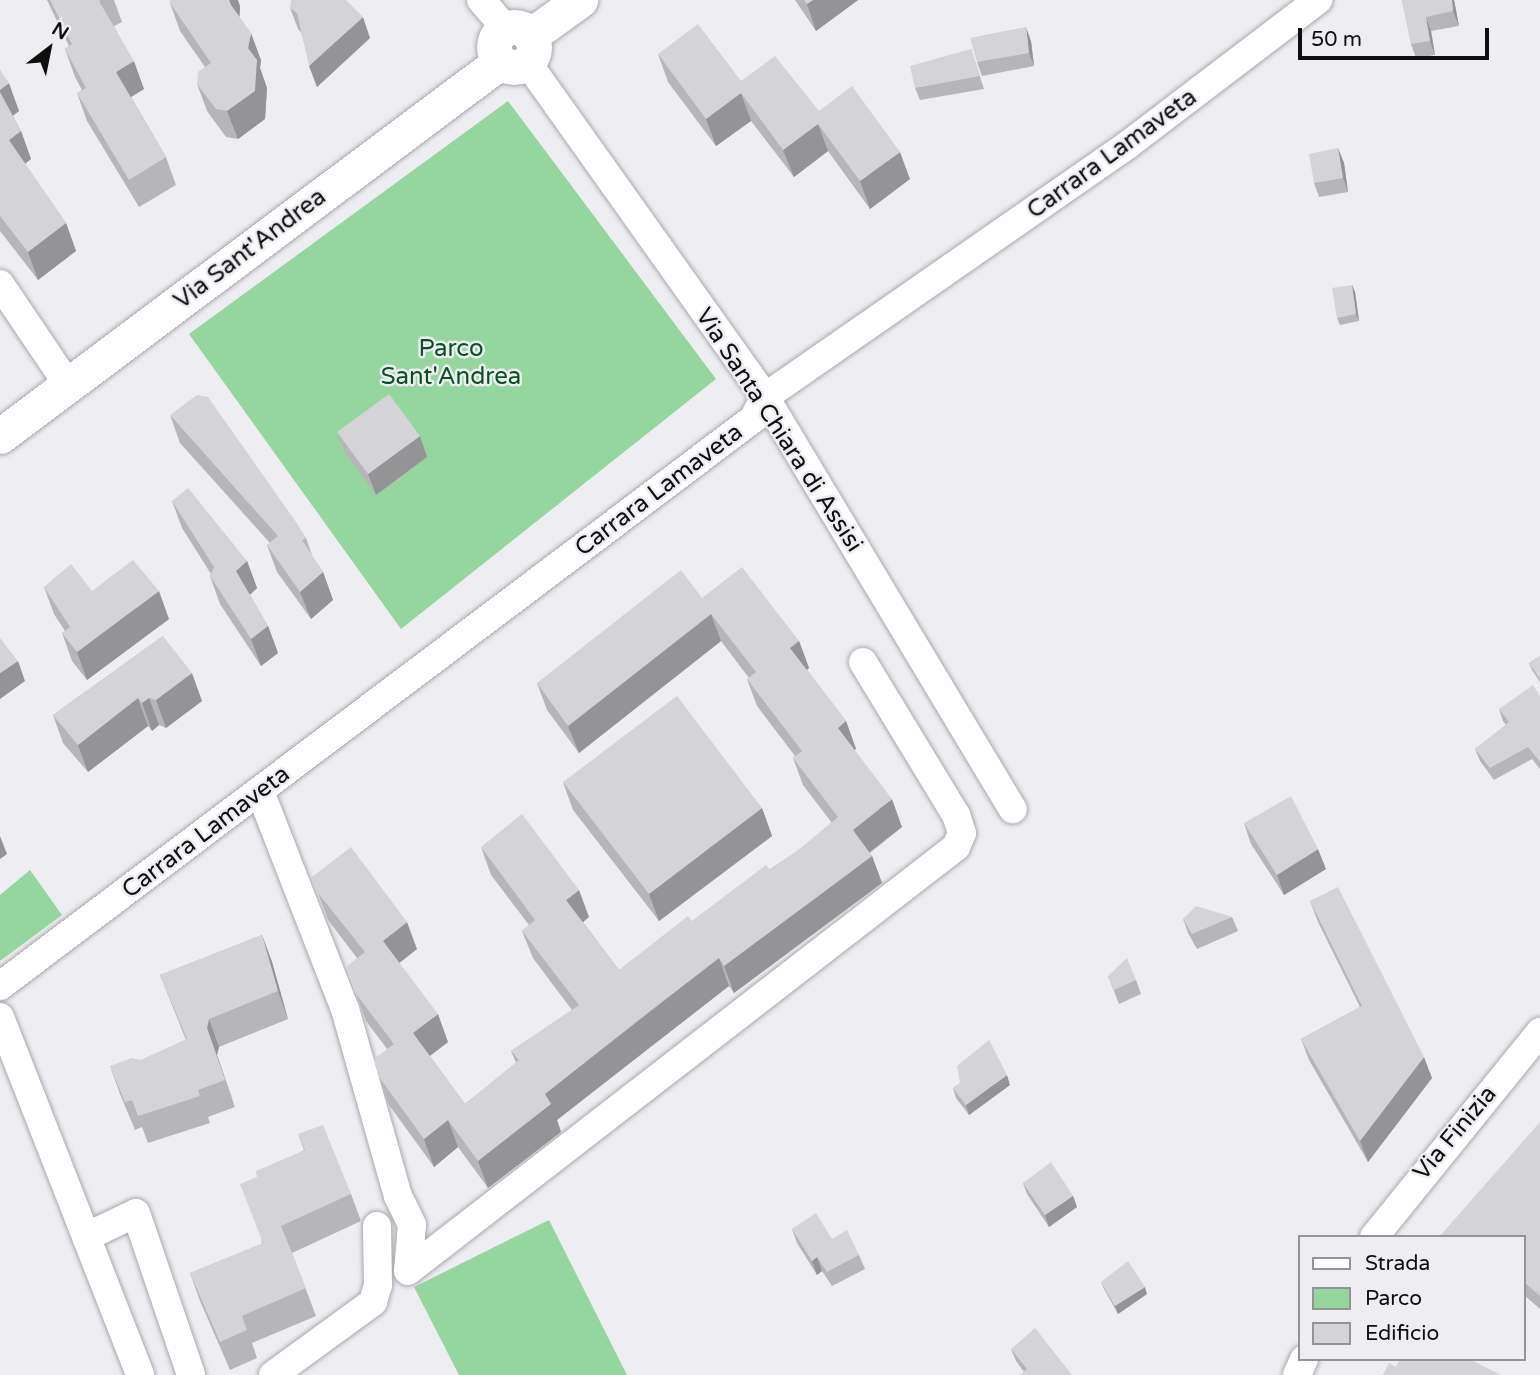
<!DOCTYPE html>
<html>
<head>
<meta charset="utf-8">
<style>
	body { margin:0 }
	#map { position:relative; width:1540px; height:1375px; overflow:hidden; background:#eeedf2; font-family:"Varela Round",sans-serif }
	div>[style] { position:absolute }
	.green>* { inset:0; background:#95d69e }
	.roads { filter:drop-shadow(0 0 2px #a9a8ad) drop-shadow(0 0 2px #a9a8ad) }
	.minor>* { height:28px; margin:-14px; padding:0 14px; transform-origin:14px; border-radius:14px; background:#fff }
	.tertiary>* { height:35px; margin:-17.5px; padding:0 17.5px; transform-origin:17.5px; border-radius:17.5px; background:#fff }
	.tertiary>.ring { margin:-17.5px; padding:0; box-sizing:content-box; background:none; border:35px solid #fff; border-radius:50% }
	.wall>* { inset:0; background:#b5b5ba }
	.shaded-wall>* { inset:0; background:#949497 }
	.building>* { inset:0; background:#d3d3d8 }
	span { translate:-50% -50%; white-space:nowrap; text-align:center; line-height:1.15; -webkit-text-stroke:5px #eeedf2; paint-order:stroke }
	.street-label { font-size:24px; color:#0e0e0f }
	.park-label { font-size:24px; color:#065220 }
	.legend { position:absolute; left:1298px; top:1235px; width:228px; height:126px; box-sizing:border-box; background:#eeedf2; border:2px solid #949497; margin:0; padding:9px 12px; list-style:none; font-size:21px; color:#0e0e0f }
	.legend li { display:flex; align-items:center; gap:14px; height:35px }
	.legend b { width:35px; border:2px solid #949497 }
	.north { position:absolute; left:14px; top:14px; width:70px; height:70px; -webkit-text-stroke:5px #eeedf2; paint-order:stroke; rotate:32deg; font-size:19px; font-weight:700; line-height:28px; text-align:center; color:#0e0e0f }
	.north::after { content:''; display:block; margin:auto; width:24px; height:32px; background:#0e0e0f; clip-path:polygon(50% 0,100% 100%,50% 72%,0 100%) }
	.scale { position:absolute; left:1298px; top:28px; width:191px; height:32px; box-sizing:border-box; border:4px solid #0e0e0f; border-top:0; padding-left:9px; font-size:21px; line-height:24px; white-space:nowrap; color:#0e0e0f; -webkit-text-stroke:5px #eeedf2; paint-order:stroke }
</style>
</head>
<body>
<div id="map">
	<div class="green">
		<div style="clip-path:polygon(508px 101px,716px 379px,401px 629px,189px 334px)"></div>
		<div style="clip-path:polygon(30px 870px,62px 915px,0 961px,0 895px)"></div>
		<div style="clip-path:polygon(549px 1220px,627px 1375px,459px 1375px,414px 1287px)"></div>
	</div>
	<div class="roads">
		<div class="minor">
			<div style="left:481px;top:0;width:38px;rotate:49deg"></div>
			<div style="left:527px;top:62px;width:411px;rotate:54.6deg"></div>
			<div style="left:765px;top:397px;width:481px;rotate:59deg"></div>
			<div style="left:0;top:284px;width:122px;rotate:56deg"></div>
			<div style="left:261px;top:794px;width:231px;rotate:68.7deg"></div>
			<div style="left:345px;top:1009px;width:194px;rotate:74.2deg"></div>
			<div style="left:398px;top:1196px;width:32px;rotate:64deg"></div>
			<div style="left:412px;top:1225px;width:46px;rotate:95deg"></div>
			<div style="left:408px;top:1271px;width:693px;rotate:-37.73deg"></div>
			<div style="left:956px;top:847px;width:15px;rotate:-67deg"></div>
			<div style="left:962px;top:833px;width:19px;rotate:-108deg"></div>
			<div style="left:956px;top:815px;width:179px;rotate:-121.3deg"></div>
			<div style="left:0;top:986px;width:943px;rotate:-36.98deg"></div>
			<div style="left:753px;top:419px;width:25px;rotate:-61deg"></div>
			<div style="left:765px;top:397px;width:443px;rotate:-34.8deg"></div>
			<div style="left:1129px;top:144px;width:238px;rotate:-37.3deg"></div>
			<div style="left:0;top:1017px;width:384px;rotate:68.6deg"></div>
			<div style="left:86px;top:1237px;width:55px;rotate:-25.6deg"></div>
			<div style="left:136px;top:1213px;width:171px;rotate:71.2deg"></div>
			<div style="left:1374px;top:1237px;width:264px;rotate:-51deg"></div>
			<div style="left:273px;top:1375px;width:124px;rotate:-36.1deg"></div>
			<div style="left:373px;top:1302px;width:18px;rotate:-74deg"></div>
			<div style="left:378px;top:1285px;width:59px;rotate:-91deg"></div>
			<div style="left:1297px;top:1375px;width:17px;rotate:-66deg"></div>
		</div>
		<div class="tertiary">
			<div class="ring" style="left:494px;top:27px;width:5px;height:5px"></div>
			<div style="left:530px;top:36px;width:62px;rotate:-35.8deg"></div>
			<div style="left:0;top:436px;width:624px;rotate:-36.8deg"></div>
		</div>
	</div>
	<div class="wall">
		<div style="clip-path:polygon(47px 0,114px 0,122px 22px,114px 26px,144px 89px,131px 97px,166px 157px,176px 185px,139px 207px,87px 121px,77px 93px,82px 90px,75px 77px,65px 49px,69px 46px)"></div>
		<div style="clip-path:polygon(795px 0,858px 0,816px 31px)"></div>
		<div style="clip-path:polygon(1402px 0,1454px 0,1459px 26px,1431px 31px,1435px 55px,1416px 58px,1411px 44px)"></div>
		<div style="clip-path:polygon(170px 3px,240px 6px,239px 17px,261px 60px,260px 68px,267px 88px,265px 119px,238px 139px,226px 137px,207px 111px,197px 84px,205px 67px,180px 31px)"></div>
		<div style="clip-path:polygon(290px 8px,370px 38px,317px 87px,301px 32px,298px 29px)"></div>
		<div style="clip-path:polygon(1031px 41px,1034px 66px,982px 76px,977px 62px)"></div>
		<div style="clip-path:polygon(971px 49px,984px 89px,920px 100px,915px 88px)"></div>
		<div style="clip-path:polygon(658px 54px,741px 81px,819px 111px,910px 179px,870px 209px,828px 151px,794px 177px,751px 121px,716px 146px,668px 82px)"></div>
		<div style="clip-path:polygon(0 70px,19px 111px,13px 116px,21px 131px,31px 159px,25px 164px,66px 223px,76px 251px,38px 280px,0 231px)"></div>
		<div style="clip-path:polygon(1338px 148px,1344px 163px,1348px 192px,1319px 197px,1314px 183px)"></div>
		<div style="clip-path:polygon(1352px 285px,1355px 292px,1359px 321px,1340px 325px,1337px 318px)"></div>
		<div style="clip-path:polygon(170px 415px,306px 538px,313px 558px,323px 572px,333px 600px,311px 619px,277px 572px,267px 545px,270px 543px,180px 443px)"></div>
		<div style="clip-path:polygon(337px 432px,420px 436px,427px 457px,376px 495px,345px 453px)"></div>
		<div style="clip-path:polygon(172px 501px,247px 561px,257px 588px,250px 595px,268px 626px,278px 653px,261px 666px,220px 604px,210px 576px,211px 574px,182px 528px)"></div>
		<div style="clip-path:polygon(44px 587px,92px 591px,169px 619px,87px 680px,72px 661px,62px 633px,65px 631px,54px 614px)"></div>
		<div style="clip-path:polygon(702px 598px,799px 641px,809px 668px,807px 670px,846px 721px,856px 749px,854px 750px,902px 827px,870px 853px,872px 856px,882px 883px,734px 993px,729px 986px,656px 1042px,557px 1120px,561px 1132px,488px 1188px,458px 1147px,434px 1167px,389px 1105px,379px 1077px,387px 1049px,366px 1021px,356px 994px,357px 958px,328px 920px,312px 877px,417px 949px,399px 963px,448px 1042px,430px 1056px,465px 1104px,516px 1063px,511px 1051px,572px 1010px,533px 958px,522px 931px,529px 925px,491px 875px,481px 847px,589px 917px,583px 922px,619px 970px,796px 852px,832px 823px,803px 785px,793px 758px,795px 756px,757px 706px,747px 679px,749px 678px,721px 641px,579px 753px,547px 710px,537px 683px)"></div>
		<div style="clip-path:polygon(163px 636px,202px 701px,166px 728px,159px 725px,152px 731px,148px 726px,88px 772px,63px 743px,53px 715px)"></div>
		<div style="clip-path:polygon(1540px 656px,1540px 682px,1532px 670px,1529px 663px)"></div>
		<div style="clip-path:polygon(1540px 696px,1540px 769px,1532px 759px,1494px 780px,1480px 761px,1475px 749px,1506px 725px,1503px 721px,1499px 709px)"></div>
		<div style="clip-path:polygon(563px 782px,762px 808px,772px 836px,659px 921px,573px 810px)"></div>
		<div style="clip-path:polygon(1244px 823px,1326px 869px,1284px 895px,1251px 844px)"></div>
		<div style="clip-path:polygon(1310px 901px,1432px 1078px,1368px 1162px,1309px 1060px,1301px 1039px,1360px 1007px,1318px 922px)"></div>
		<div style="clip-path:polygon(1232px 917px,1238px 931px,1197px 949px,1188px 933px,1183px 919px)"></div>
		<div style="clip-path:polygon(262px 935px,272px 962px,288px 1019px,219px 1047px,217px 1055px,235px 1107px,208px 1117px,210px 1123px,148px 1143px,142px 1127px,135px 1130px,120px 1094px,110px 1066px,141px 1060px,186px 1040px,160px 975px)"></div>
		<div style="clip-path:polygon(1108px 976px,1136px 980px,1141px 994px,1119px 1004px)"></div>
		<div style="clip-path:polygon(960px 1083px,1010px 1085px,969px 1115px,956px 1098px,953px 1088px)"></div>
		<div style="clip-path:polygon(1540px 1122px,1540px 1309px,1524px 1295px,1524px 1237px)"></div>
		<div style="clip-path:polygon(298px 1134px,351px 1194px,361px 1221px,292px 1253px,316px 1316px,252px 1343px,257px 1358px,230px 1370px,200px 1301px,190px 1273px,262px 1244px,257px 1177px,304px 1150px)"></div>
		<div style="clip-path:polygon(1023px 1183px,1073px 1196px,1077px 1207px,1049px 1227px,1027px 1194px)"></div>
		<div style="clip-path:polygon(792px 1229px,832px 1239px,859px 1255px,865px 1269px,832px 1286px,822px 1271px,817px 1275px,797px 1243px)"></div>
		<div style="clip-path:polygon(1101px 1282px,1147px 1294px,1118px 1314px,1104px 1289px)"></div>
		<div style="clip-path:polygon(1011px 1349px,1072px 1375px,1024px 1372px,1016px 1361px)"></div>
	</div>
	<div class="shaded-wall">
		<div style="clip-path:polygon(229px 0,238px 0,240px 6px,239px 30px)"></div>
		<div style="clip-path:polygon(813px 0,858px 0,816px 31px,807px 4px)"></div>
		<div style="clip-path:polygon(1452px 0,1454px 0,1459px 26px,1453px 11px)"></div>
		<div style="clip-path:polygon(363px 17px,370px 38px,317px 87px,309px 66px)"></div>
		<div style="clip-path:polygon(1426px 17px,1431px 31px,1435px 55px,1430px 41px)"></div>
		<div style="clip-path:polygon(1026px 27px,1031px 41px,1034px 66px,1029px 53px)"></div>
		<div style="clip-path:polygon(251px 33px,261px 60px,260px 68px,267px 88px,265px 119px,238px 139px,227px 111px,248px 48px)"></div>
		<div style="clip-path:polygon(134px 61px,144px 89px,126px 100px,116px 72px)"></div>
		<div style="clip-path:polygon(9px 83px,19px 111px,9px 118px,0 93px,0 90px)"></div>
		<div style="clip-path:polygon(741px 93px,751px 121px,716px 146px,706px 119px)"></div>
		<div style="clip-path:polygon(818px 124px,828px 151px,794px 177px,783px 150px)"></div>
		<div style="clip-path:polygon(21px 131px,31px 159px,19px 168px,9px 140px)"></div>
		<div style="clip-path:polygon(1338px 148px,1344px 163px,1348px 192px,1343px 178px)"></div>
		<div style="clip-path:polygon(900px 152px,910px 179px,870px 209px,860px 181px)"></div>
		<div style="clip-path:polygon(66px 223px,76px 251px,38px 280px,28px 252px)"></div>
		<div style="clip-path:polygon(1352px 285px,1355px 292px,1359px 321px,1356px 314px)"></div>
		<div style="clip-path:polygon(420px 436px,427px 457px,376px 495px,368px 474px)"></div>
		<div style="clip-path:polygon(247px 561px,257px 588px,246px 598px,236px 571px)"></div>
		<div style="clip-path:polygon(323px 572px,333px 600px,311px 619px,300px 592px)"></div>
		<div style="clip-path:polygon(159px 591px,169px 619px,87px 680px,77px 652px)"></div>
		<div style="clip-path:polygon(711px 614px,721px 641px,579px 753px,568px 726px)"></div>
		<div style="clip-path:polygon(268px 626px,278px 653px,261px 666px,251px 639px)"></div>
		<div style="clip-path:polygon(799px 641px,809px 668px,800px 675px,790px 648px)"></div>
		<div style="clip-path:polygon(18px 661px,25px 681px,0 699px,0 673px)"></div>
		<div style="clip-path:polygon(192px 673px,202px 701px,166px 728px,156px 700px)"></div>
		<div style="clip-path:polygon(138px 698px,148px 726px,88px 772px,78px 745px)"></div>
		<div style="clip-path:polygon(149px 698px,159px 725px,152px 731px,142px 703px)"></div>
		<div style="clip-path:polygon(846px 721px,856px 749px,848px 755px,838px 728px)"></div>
		<div style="clip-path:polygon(892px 799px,902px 827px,863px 857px,853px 830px)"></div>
		<div style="clip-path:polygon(762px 808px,772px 836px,659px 921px,649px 894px)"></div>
		<div style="clip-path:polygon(0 836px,7px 854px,0 859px)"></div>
		<div style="clip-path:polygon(1318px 849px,1326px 869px,1284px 895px,1277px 875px)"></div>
		<div style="clip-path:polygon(872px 856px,882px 883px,734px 993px,724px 966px)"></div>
		<div style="clip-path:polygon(579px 890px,589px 917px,576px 928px,566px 900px)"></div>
		<div style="clip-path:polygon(407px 922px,417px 949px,393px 968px,383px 941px)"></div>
		<div style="clip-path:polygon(262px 935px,272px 962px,288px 1019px,278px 991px)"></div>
		<div style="clip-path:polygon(719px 958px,729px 986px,557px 1120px,561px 1132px,488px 1188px,478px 1161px,545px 1094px)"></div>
		<div style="clip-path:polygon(438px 1014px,448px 1042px,423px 1061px,413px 1033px)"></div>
		<div style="clip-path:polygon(209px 1019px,219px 1047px,217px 1055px,235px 1107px,207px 1028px)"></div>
		<div style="clip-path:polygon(1424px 1057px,1432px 1078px,1368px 1162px,1360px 1141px)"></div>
		<div style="clip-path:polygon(1007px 1075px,1010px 1085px,969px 1115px,966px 1105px)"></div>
		<div style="clip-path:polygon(448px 1120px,458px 1147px,434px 1167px,424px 1139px)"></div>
		<div style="clip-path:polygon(1073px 1196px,1077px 1207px,1049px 1227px,1045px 1215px)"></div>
		<div style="clip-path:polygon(817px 1257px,822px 1271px,817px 1275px,812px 1261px)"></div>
		<div style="clip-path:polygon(1145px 1287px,1147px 1294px,1118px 1314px,1115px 1306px)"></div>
	</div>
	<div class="building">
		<div style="clip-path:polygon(50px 0,101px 0,99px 1px,134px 61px,116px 72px,166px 157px,129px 180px,77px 93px,86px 88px,65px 49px,72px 44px)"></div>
		<div style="clip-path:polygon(170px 0,229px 0,229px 2px,251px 33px,248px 48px,257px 60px,255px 91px,227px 111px,216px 109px,197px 84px,198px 72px,211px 63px,170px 3px)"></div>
		<div style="clip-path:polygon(291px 0,346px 0,363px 17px,309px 66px,297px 13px,290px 8px)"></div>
		<div style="clip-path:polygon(804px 0,813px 0,807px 4px)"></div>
		<div style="clip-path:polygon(1402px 0,1452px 0,1453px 11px,1426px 17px,1430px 41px,1411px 44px)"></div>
		<div style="clip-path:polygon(698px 24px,741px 81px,775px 56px,819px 111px,852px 86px,900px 152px,860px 181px,818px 124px,783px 150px,741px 93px,706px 119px,658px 54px)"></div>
		<div style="clip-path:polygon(1026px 27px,1029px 53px,977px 62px,970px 38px)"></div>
		<div style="clip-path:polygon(971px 49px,980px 76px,915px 88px,910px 66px)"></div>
		<div style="clip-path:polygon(0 70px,9px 83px,0 90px)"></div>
		<div style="clip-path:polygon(0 92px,21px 131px,9px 140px,66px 223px,28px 252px,0 216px)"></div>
		<div style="clip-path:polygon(1338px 148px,1343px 178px,1314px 183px,1309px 154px)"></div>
		<div style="clip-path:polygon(1352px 285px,1356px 314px,1337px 318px,1332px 288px)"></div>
		<div style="clip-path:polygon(389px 394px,420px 436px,368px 474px,337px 432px)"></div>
		<div style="clip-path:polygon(197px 395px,208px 397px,296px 522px,306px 538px,302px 540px,323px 572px,300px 592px,267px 545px,278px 536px,170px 415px)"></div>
		<div style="clip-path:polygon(188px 488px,247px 561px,236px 571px,268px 626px,251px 639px,210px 576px,214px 567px,172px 501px)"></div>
		<div style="clip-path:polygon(133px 560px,159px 591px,77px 652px,62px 633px,70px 627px,44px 587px,71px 564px,92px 591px)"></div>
		<div style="clip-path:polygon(742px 567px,799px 641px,790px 648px,846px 721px,838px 728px,892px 799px,853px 830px,872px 856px,724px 966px,719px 958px,646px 1014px,545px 1094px,551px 1104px,478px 1161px,448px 1120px,424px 1139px,379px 1077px,374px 1059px,394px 1044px,356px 994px,347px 966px,365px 952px,318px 893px,312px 877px,351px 847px,407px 922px,383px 941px,438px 1014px,413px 1033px,465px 1104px,519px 1060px,511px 1051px,579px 1005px,522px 931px,535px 920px,481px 847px,522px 814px,579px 890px,566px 900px,619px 970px,688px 916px,692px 921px,766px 865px,770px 870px,796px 852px,838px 817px,793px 758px,802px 751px,747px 679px,756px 672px,711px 614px,568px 726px,537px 683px,681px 570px,702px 598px)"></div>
		<div style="clip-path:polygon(163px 636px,192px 673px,156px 700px,149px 698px,142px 703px,138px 698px,78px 745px,53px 715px)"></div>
		<div style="clip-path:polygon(0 638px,18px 661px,0 673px)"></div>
		<div style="clip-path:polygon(1540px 656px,1540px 679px,1529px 663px)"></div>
		<div style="clip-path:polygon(1533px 685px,1540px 696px,1540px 762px,1528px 747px,1490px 768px,1475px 749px,1509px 722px,1499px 709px)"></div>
		<div style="clip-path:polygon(677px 696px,762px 808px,649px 894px,563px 782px)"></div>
		<div style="clip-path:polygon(1291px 796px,1318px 849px,1277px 875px,1244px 823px)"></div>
		<div style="clip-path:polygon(1338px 887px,1424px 1057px,1360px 1141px,1301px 1039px,1362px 1006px,1310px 901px)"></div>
		<div style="clip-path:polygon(1196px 906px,1232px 917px,1192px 934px,1183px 919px)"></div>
		<div style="clip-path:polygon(262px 935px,278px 991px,209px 1019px,207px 1028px,225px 1080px,198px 1090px,200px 1096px,138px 1116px,132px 1100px,125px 1102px,110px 1066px,132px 1058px,141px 1060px,187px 1039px,160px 975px)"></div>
		<div style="clip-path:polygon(1127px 958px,1136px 980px,1114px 990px,1108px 976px)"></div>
		<div style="clip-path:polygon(989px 1040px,1007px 1075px,966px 1105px,953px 1088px,960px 1083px,957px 1066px)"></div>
		<div style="clip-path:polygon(1540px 1122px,1540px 1296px,1524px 1282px,1524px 1237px,1439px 1237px)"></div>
		<div style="clip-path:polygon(323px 1125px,351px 1194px,281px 1226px,306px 1288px,242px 1316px,247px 1330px,220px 1342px,190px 1273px,263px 1243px,240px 1184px,257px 1177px,256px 1171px,305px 1150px,298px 1134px)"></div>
		<div style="clip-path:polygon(1051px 1162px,1073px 1196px,1045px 1215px,1023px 1183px)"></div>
		<div style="clip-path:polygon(816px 1213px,832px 1239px,847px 1230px,859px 1255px,827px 1272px,817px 1257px,812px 1261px,792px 1229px)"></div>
		<div style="clip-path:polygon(1128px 1261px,1145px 1287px,1115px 1306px,1101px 1282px)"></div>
		<div style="clip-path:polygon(1035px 1328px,1072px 1375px,1020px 1375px,1027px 1369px,1011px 1349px)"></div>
		<div style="clip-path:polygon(1400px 1359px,1469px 1359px,1501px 1375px,1383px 1375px,1389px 1363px,1396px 1367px)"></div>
	</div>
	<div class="street-label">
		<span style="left:1112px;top:154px;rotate:-36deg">Carrara Lamaveta</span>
		<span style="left:250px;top:249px;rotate:-37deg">Via Sant'Andrea</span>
		<span style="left:779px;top:430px;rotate:57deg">Via Santa Chiara di Assisi</span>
		<span style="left:659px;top:490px;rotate:-37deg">Carrara Lamaveta</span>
		<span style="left:206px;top:832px;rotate:-37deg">Carrara Lamaveta</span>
		<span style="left:1455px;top:1133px;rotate:-50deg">Via Finizia</span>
	</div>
	<div class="park-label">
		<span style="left:451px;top:363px">Parco<br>Sant'Andrea</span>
	</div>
	<ul class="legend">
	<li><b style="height:9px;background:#fff"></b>Strada</li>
	<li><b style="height:19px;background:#95d69e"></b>Parco</li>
	<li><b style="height:19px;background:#d3d3d8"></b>Edificio</li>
	</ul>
	<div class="north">N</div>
	<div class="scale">50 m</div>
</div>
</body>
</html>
